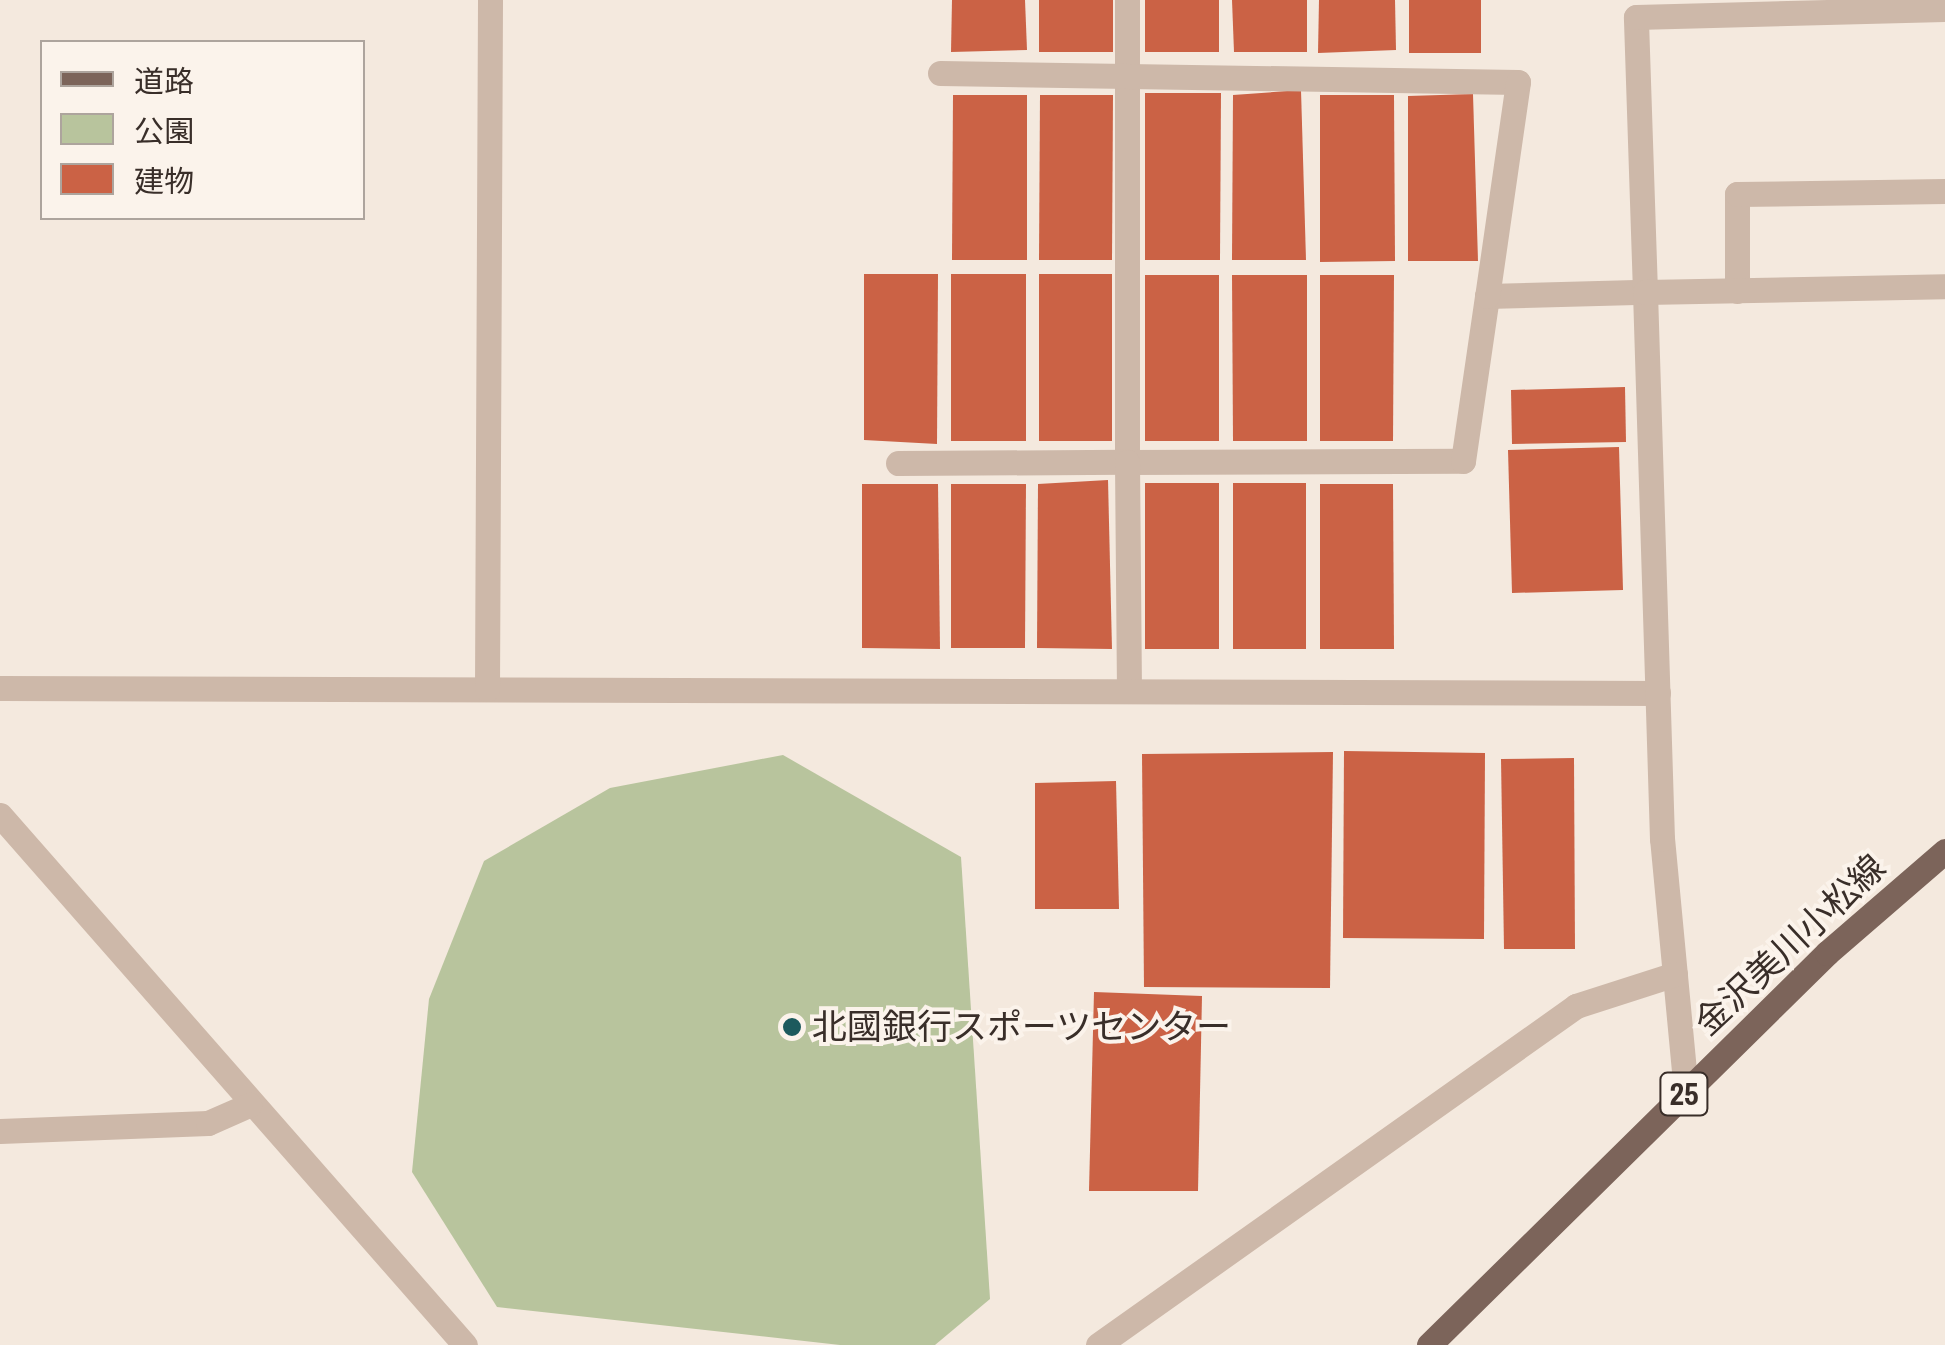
<!DOCTYPE html>
<html>
<head>
<meta charset="utf-8">
<style>
	body { margin:0 }
	#map { position:relative; width:1945px; height:1345px; overflow:hidden; background:#f4e9de; font-family:"Archivo Narrow","Noto Sans JP",sans-serif }
	div>[style] { position:absolute }
	.green>* { inset:0; background:#b8c49d }
	.building>* { inset:0; background:#cb6245 }
	.minor>* { height:25px; margin:-12.5px; padding:0 12.5px; transform-origin:12.5px; border-radius:12.5px; background:#cdb8a9 }
	.major>* { height:25px; margin:-12.5px; padding:0 12.5px; transform-origin:12.5px; border-radius:12.5px; background:#7c645a }
	.dots>* { width:28px; height:28px; translate:-50% -50%; box-sizing:border-box; border:5px solid #fbf3eb; border-radius:50% }
	span { translate:-50% -50%; white-space:nowrap; text-align:center; line-height:1.15; -webkit-text-stroke:8px #fbf3eb; paint-order:stroke }
	.shield-label span { padding:2px 8px; background:#fbf3eb; border:2px solid; border-radius:8px; -webkit-text-stroke-width:0 }
	.shield-label { font-size:32px; color:#392e29; font-weight:700 }
	.street-label { font-size:35px; color:#392e29 }
	.poi-label { font-size:35px; color:#392e29 }
	.left { translate:0 -50%; text-align:left }
	.legend { position:absolute; left:40px; top:40px; width:325px; height:180px; box-sizing:border-box; background:#fbf3eb; border:2px solid #ada49d; margin:0; padding:12px 18px; list-style:none; font-size:30px; color:#392e29 }
	.legend li { display:flex; align-items:center; gap:20px; height:50px }
	.legend b { width:50px; border:2px solid #ada49d }
</style>
</head>
<body>
<div id="map">
	<div class="green">
		<div style="clip-path:polygon(783px 755px,961px 857px,990px 1299px,935px 1345px,840px 1345px,497px 1307px,412px 1172px,429px 999px,484px 861px,610px 788px)"></div>
	</div>
	<div class="building">
		<div style="clip-path:polygon(952px 0,1025px 0,1027px 50px,951px 52px)"></div>
		<div style="clip-path:polygon(1039px 0,1113px 0,1113px 52px,1039px 52px)"></div>
		<div style="clip-path:polygon(1145px 0,1219px 0,1219px 52px,1145px 52px)"></div>
		<div style="clip-path:polygon(1232px 0,1307px 0,1307px 52px,1234px 52px)"></div>
		<div style="clip-path:polygon(1319px 0,1395px 0,1396px 50px,1318px 53px)"></div>
		<div style="clip-path:polygon(1409px 0,1481px 0,1481px 53px,1409px 53px)"></div>
		<div style="clip-path:polygon(1301px 90px,1306px 260px,1232px 260px,1233px 95px)"></div>
		<div style="clip-path:polygon(1145px 93px,1221px 93px,1220px 260px,1145px 260px)"></div>
		<div style="clip-path:polygon(1473px 94px,1478px 261px,1408px 261px,1408px 96px)"></div>
		<div style="clip-path:polygon(953px 95px,1027px 95px,1027px 260px,952px 260px)"></div>
		<div style="clip-path:polygon(1040px 95px,1113px 95px,1112px 260px,1039px 260px)"></div>
		<div style="clip-path:polygon(1320px 95px,1394px 95px,1395px 261px,1320px 262px)"></div>
		<div style="clip-path:polygon(864px 274px,938px 274px,937px 444px,864px 440px)"></div>
		<div style="clip-path:polygon(951px 274px,1026px 274px,1026px 441px,951px 441px)"></div>
		<div style="clip-path:polygon(1039px 274px,1112px 274px,1112px 441px,1039px 441px)"></div>
		<div style="clip-path:polygon(1145px 275px,1219px 275px,1219px 441px,1145px 441px)"></div>
		<div style="clip-path:polygon(1232px 275px,1307px 275px,1307px 441px,1233px 441px)"></div>
		<div style="clip-path:polygon(1320px 275px,1394px 275px,1393px 441px,1320px 441px)"></div>
		<div style="clip-path:polygon(1625px 387px,1626px 442px,1512px 444px,1511px 390px)"></div>
		<div style="clip-path:polygon(1619px 447px,1623px 590px,1512px 593px,1508px 450px)"></div>
		<div style="clip-path:polygon(1108px 480px,1112px 649px,1037px 648px,1038px 484px)"></div>
		<div style="clip-path:polygon(1145px 483px,1219px 483px,1219px 649px,1145px 649px)"></div>
		<div style="clip-path:polygon(1233px 483px,1306px 483px,1306px 649px,1233px 649px)"></div>
		<div style="clip-path:polygon(862px 484px,938px 484px,940px 649px,862px 648px)"></div>
		<div style="clip-path:polygon(951px 484px,1026px 484px,1025px 648px,951px 648px)"></div>
		<div style="clip-path:polygon(1320px 484px,1393px 484px,1394px 649px,1320px 649px)"></div>
		<div style="clip-path:polygon(1344px 751px,1485px 753px,1484px 939px,1343px 938px)"></div>
		<div style="clip-path:polygon(1333px 752px,1330px 988px,1144px 987px,1142px 754px)"></div>
		<div style="clip-path:polygon(1574px 758px,1575px 949px,1504px 949px,1501px 759px)"></div>
		<div style="clip-path:polygon(1116px 781px,1119px 909px,1035px 909px,1035px 783px)"></div>
		<div style="clip-path:polygon(1094px 992px,1202px 996px,1198px 1191px,1089px 1191px)"></div>
	</div>
	<div class="minor">
		<div style="left:1127px;top:0;width:462px;rotate:90deg"></div>
		<div style="left:1127px;top:462px;width:336px;rotate:-0.2deg"></div>
		<div style="left:1463px;top:461px;width:167px;rotate:-81.7deg"></div>
		<div style="left:1487px;top:296px;width:158px;rotate:-1.5deg"></div>
		<div style="left:1645px;top:292px;width:275px;rotate:-91.9deg"></div>
		<div style="left:1636px;top:17px;width:309px;rotate:-1.5deg"></div>
		<div style="left:940px;top:73px;width:578px;rotate:0.89deg"></div>
		<div style="left:1518px;top:82px;width:216px;rotate:98.2deg"></div>
		<div style="left:1737px;top:291px;width:97px;rotate:-90deg"></div>
		<div style="left:1737px;top:194px;width:208px;rotate:-0.8deg"></div>
		<div style="left:898px;top:463px;width:229px;rotate:-0.3deg"></div>
		<div style="left:1127px;top:462px;width:229px;rotate:89.5deg"></div>
		<div style="left:0;top:688px;width:1658px;rotate:0.17deg"></div>
		<div style="left:487px;top:689px;width:689px;rotate:-89.75deg"></div>
		<div style="left:0;top:815px;width:705px;rotate:48.74deg"></div>
		<div style="left:1686px;top:1092px;width:254px;rotate:-95.4deg"></div>
		<div style="left:1662px;top:839px;width:547px;rotate:-91.78deg"></div>
		<div style="left:1645px;top:292px;width:300px;rotate:-1.1deg"></div>
		<div style="left:0;top:1131px;width:208px;rotate:-2.2deg"></div>
		<div style="left:208px;top:1123px;width:45px;rotate:-23.7deg"></div>
		<div style="left:1098px;top:1345px;width:586px;rotate:-35.34deg"></div>
		<div style="left:1576px;top:1006px;width:104px;rotate:-17.9deg"></div>
	</div>
	<div class="major">
		<div style="left:1429px;top:1345px;width:559px;rotate:-44.56deg"></div>
		<div style="left:1827px;top:953px;width:156px;rotate:-40.8deg"></div>
	</div>
	<div class="dots">
		<div style="left:792px;top:1027px;background:#1c5a5d"></div>
	</div>
	<div class="shield-label">
		<span style="left:1684px;top:1094px">25</span>
	</div>
	<div class="street-label">
		<span style="left:1790px;top:945px;rotate:-43deg">金沢美川小松線</span>
	</div>
	<div class="poi-label">
		<span class="left" style="left:812px;top:1027px">北國銀行スポーツセンター</span>
	</div>
	<ul class="legend">
	<li><b style="height:12px;background:#7c645a"></b>道路</li>
	<li><b style="height:28px;background:#b8c49d"></b>公園</li>
	<li><b style="height:28px;background:#cb6245"></b>建物</li>
	</ul>
</div>
</body>
</html>
